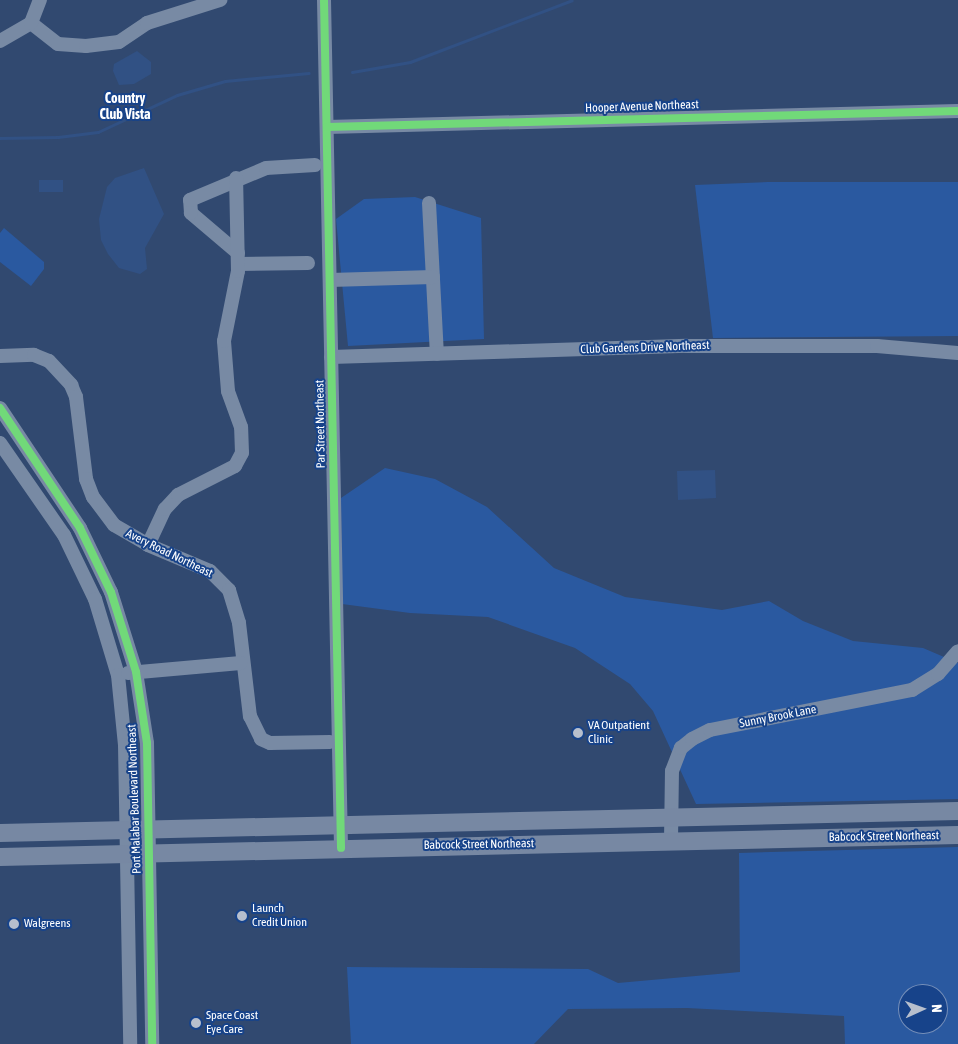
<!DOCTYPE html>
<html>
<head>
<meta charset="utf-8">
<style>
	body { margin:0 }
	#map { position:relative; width:958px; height:1044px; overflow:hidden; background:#314970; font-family:"Asap Condensed",sans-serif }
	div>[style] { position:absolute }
	.green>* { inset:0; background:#2a59a0 }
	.water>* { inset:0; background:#315184 }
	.stream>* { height:3px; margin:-1.5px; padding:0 1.5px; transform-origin:1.5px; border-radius:1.5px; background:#315184 }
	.minor>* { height:14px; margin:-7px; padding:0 7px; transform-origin:7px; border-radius:7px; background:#788aa4 }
	.major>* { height:18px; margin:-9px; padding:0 9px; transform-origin:9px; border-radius:9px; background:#7788a3 }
	.cycleway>* { height:8px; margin:-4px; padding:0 4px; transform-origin:4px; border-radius:4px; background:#71d979 }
	.dots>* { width:14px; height:14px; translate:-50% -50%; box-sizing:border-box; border:2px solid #17438a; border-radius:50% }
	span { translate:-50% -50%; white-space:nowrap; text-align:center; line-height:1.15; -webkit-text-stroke:4px #17438a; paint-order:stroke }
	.street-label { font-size:12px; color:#fff }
	.poi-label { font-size:12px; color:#fff }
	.left { translate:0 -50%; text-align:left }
	.neighbourhood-label { font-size:14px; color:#fff; font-weight:700 }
	.north { position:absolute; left:898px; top:984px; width:50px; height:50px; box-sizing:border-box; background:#17438a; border:1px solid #748eb9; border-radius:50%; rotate:88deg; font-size:14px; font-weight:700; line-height:20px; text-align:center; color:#fff }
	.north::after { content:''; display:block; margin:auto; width:18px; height:22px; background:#b7bfcd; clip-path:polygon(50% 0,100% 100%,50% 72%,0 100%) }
</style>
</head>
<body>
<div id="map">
	<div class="green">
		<div style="clip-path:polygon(768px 182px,958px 182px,958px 336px,713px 338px,695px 185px)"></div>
		<div style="clip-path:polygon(415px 197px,481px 218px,484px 339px,348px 346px,336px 219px,364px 199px)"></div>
		<div style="clip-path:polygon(4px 228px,44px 262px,44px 269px,31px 286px,0 262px,0 233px)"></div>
		<div style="clip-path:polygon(385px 468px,435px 479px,487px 507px,554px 568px,625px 597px,722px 610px,769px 601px,803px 621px,853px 641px,923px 648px,958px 663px,958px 799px,696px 804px,653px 711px,630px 684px,575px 648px,488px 617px,410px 613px,342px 604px,341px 498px)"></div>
		<div style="clip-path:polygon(evenodd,958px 847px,958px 1044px,845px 1044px,844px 1016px,687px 1008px,568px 1009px,534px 1044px,351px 1044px,347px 967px,588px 969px,618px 983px,740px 972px,739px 853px,958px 847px,908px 994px,938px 994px,938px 1024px,908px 1024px,908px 994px)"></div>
	</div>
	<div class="water">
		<div style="clip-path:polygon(137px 51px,151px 62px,151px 74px,134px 84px,119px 85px,113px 71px,114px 64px)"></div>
		<div style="clip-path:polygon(144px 168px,164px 214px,145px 248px,147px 269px,140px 274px,119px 268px,108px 254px,101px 240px,99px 219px,107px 187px,115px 178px)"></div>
		<div style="clip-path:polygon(39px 180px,63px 180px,63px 192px,39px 192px)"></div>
		<div style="clip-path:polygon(715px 470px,716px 498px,678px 500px,677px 471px)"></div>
	</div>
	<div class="stream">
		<div style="left:352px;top:72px;width:59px;rotate:-9.8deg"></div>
		<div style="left:410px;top:62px;width:173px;rotate:-20.9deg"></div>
		<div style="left:0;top:138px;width:58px;rotate:-1deg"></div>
		<div style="left:58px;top:137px;width:40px;rotate:-7.1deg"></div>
		<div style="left:98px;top:132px;width:87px;rotate:-25.1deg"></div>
		<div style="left:177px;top:95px;width:50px;rotate:-16.3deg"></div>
		<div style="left:225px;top:81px;width:84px;rotate:-5.4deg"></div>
	</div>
	<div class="minor">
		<div style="left:324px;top:0;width:848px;rotate:88.85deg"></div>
		<div style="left:31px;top:23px;width:34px;rotate:38deg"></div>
		<div style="left:58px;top:44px;width:28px;rotate:4deg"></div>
		<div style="left:86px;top:46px;width:33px;rotate:-7deg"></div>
		<div style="left:119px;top:42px;width:34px;rotate:-34deg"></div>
		<div style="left:147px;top:23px;width:77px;rotate:-17.5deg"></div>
		<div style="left:0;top:41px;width:36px;rotate:-30deg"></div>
		<div style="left:31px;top:23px;width:25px;rotate:-69deg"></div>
		<div style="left:327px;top:127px;width:631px;rotate:-1.45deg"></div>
		<div style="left:429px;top:203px;width:151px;rotate:87deg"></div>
		<div style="left:238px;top:253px;width:62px;rotate:-139.6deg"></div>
		<div style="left:191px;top:213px;width:13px;rotate:-94deg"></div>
		<div style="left:190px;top:200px;width:82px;rotate:-22.8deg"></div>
		<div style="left:266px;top:168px;width:49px;rotate:-3.5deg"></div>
		<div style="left:238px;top:264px;width:70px;rotate:-0.8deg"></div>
		<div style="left:330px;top:280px;width:103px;rotate:-1.7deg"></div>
		<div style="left:0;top:356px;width:34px;rotate:-2deg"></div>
		<div style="left:34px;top:355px;width:16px;rotate:22deg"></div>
		<div style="left:49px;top:361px;width:33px;rotate:47deg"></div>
		<div style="left:71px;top:385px;width:13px;rotate:67deg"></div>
		<div style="left:76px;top:397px;width:83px;rotate:83deg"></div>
		<div style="left:86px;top:479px;width:19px;rotate:69deg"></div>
		<div style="left:93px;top:497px;width:35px;rotate:53deg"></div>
		<div style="left:114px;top:525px;width:39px;rotate:30deg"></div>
		<div style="left:148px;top:545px;width:67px;rotate:22.8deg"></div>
		<div style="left:210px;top:571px;width:27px;rotate:45deg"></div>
		<div style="left:229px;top:590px;width:34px;rotate:73deg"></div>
		<div style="left:239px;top:623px;width:94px;rotate:83.3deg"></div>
		<div style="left:250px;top:716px;width:25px;rotate:64deg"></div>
		<div style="left:261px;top:739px;width:10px;rotate:24deg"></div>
		<div style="left:270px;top:743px;width:60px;rotate:-1deg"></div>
		<div style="left:331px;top:357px;width:356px;rotate:-1.8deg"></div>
		<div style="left:687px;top:346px;width:190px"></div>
		<div style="left:877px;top:346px;width:81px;rotate:4.9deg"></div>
		<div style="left:0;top:408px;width:144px;rotate:56.3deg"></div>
		<div style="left:80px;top:528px;width:71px;rotate:64.2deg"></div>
		<div style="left:111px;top:592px;width:84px;rotate:72.6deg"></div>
		<div style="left:136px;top:672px;width:72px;rotate:81.2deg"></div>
		<div style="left:147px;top:743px;width:301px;rotate:89deg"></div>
		<div style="left:0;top:443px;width:112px;rotate:55.2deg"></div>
		<div style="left:64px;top:535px;width:71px;rotate:64.2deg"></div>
		<div style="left:95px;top:599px;width:79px;rotate:73.2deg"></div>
		<div style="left:118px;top:675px;width:70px;rotate:84.3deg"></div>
		<div style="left:125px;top:745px;width:299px;rotate:89deg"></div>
		<div style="left:148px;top:545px;width:40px;rotate:-65deg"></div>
		<div style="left:165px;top:509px;width:19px;rotate:-47deg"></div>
		<div style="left:178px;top:495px;width:64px;rotate:-27deg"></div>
		<div style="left:235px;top:466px;width:15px;rotate:-62deg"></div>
		<div style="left:242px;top:453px;width:26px;rotate:-92deg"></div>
		<div style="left:241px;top:427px;width:38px;rotate:-110deg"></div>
		<div style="left:228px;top:391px;width:50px;rotate:-94.6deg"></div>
		<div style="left:224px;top:341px;width:71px;rotate:-78.7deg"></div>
		<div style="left:238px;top:271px;width:93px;rotate:-91.2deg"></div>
		<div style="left:128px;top:673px;width:113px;rotate:-5.1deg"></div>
		<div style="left:671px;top:841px;width:70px;rotate:-89.2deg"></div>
		<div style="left:672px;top:771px;width:25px;rotate:-69deg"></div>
		<div style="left:681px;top:748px;width:14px;rotate:-39deg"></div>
		<div style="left:692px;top:739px;width:20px;rotate:-27deg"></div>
		<div style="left:710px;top:730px;width:206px;rotate:-11.2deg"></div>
		<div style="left:912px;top:690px;width:31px;rotate:-32deg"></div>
		<div style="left:938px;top:674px;width:30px;rotate:-49deg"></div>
	</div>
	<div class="major">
		<div style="left:0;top:833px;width:958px;rotate:-1.32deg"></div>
		<div style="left:0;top:857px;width:958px;rotate:-1.32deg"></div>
	</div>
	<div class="cycleway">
		<div style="left:324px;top:0;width:848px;rotate:88.85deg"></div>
		<div style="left:327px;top:127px;width:631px;rotate:-1.45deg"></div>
		<div style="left:0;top:408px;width:144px;rotate:56.3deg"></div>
		<div style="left:80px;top:528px;width:71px;rotate:64.2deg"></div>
		<div style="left:111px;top:592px;width:84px;rotate:72.6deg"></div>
		<div style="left:136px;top:672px;width:72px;rotate:81.2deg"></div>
		<div style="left:147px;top:743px;width:301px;rotate:89deg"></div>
	</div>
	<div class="dots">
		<div style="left:578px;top:733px;background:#b7bfcd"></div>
		<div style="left:242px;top:916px;background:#b7bfcd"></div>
		<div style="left:14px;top:924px;background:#b7bfcd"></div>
		<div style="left:196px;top:1023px;background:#b7bfcd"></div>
	</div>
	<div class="street-label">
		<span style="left:642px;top:107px;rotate:-2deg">Hooper Avenue Northeast</span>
		<span style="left:645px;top:348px;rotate:-2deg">Club Gardens Drive Northeast</span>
		<span style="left:321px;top:424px;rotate:-91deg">Par Street Northeast</span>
		<span style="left:169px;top:554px;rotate:26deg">Avery Road Northeast</span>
		<span style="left:778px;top:717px;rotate:-11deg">Sunny Brook Lane</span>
		<span style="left:135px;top:799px;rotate:-92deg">Port Malabar Boulevard Northeast</span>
		<span style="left:884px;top:837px;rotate:-1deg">Babcock Street Northeast</span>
		<span style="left:479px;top:845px;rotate:-1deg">Babcock Street Northeast</span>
	</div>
	<div class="poi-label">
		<span class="left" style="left:588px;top:733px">VA Outpatient<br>Clinic</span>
		<span class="left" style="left:252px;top:916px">Launch<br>Credit Union</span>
		<span class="left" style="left:24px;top:924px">Walgreens</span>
		<span class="left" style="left:206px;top:1023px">Space Coast<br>Eye Care</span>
	</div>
	<div class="neighbourhood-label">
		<span style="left:125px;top:106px">Country<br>Club Vista</span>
	</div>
	<div class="north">N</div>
</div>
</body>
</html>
